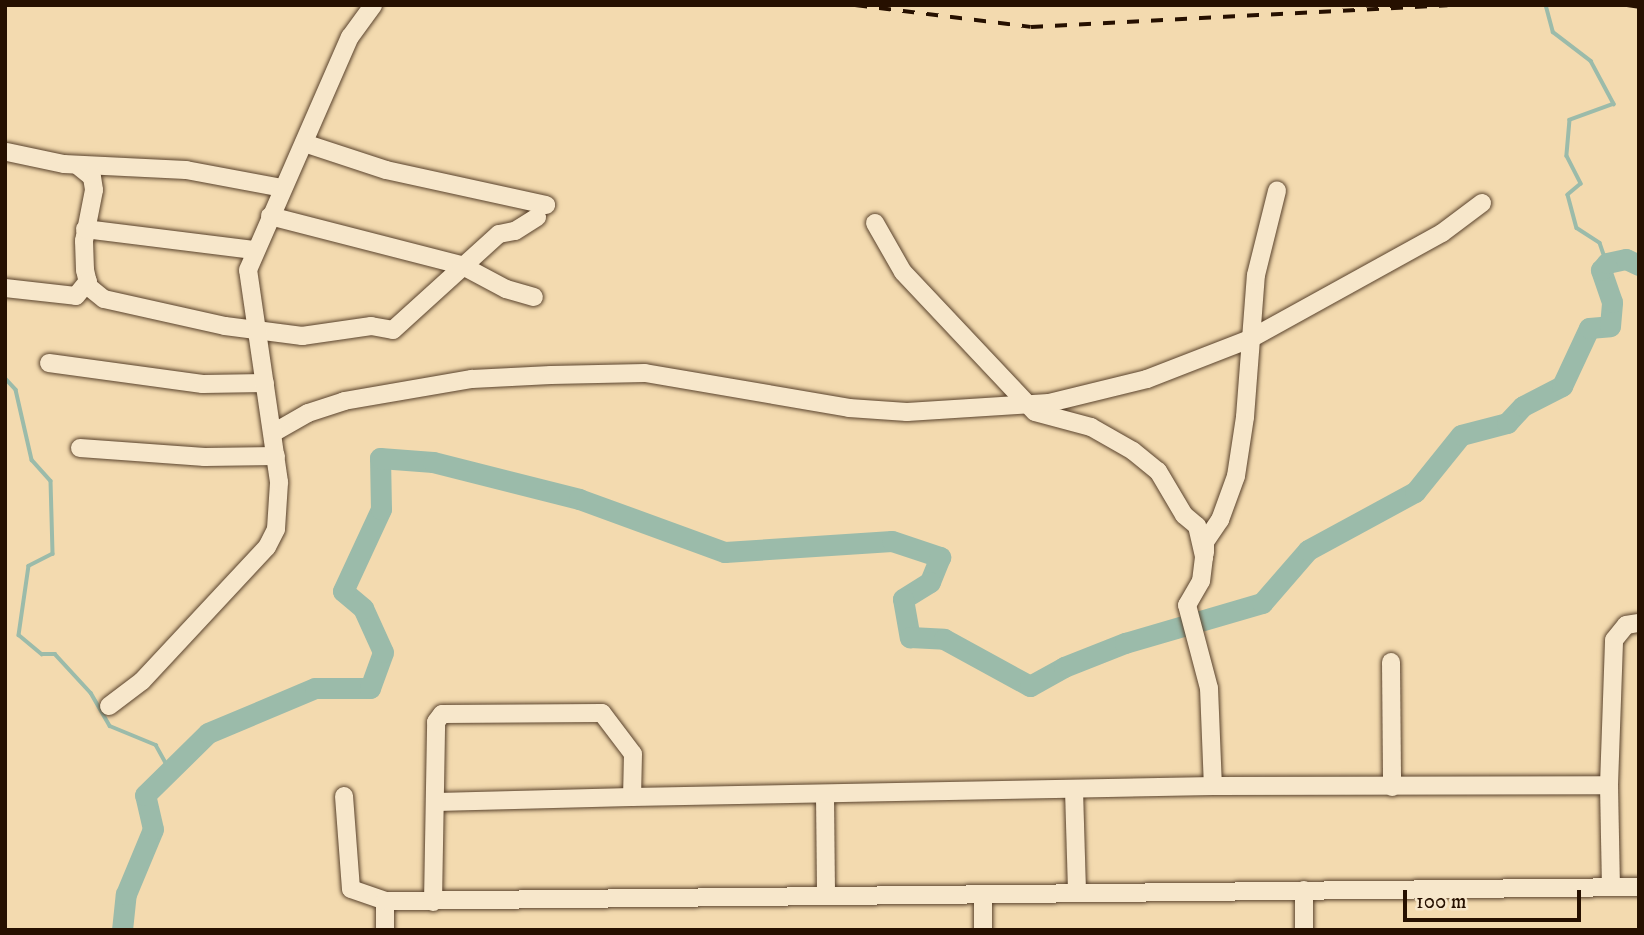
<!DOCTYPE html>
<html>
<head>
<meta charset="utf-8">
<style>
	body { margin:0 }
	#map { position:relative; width:1644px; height:935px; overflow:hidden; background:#f3daaf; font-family:"IM FELL DW Pica",serif }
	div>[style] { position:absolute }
	.stream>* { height:3.5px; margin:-1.75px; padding:0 1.75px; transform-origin:1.75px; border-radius:1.75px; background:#9bbbaa }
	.river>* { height:21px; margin:-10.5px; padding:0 10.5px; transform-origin:10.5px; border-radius:10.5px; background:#9bbbaa }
	.roads { filter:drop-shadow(0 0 2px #59422c) drop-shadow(0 0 2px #59422c) }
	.minor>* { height:18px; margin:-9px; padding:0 9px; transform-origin:9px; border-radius:9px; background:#f7e7cb }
	.rail>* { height:3.5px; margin-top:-1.75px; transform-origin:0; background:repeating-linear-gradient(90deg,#261000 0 12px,transparent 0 24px) }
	span { translate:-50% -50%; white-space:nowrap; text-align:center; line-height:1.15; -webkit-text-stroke:5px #f7e7cb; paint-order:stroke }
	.frame { position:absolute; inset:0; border:7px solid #261000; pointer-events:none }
	.scale { position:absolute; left:1403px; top:890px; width:178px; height:32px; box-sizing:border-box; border:4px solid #261000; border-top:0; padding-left:9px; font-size:21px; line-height:24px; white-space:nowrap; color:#261000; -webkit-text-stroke:5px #f7e7cb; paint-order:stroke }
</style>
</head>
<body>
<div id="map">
	<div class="stream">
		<div style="left:1546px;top:5px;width:28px;rotate:75deg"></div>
		<div style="left:1553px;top:32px;width:48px;rotate:37.3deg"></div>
		<div style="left:1591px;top:61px;width:49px;rotate:61.9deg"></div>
		<div style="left:1614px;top:104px;width:47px;rotate:160deg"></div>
		<div style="left:1570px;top:120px;width:36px;rotate:95deg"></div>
		<div style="left:1567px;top:156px;width:31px;rotate:63deg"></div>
		<div style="left:1581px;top:184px;width:17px;rotate:140deg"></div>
		<div style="left:1568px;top:195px;width:34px;rotate:75deg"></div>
		<div style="left:1577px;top:228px;width:27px;rotate:33deg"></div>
		<div style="left:1600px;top:243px;width:21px;rotate:71deg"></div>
		<div style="left:5px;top:378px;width:16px;rotate:47deg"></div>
		<div style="left:16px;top:390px;width:72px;rotate:77.1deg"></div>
		<div style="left:32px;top:460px;width:28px;rotate:48deg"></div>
		<div style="left:51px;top:481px;width:73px;rotate:88.4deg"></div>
		<div style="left:53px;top:554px;width:27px;rotate:153deg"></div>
		<div style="left:29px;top:566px;width:70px;rotate:98.2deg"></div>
		<div style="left:19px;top:635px;width:30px;rotate:40deg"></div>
		<div style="left:42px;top:654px;width:13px"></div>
		<div style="left:55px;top:654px;width:53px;rotate:47.3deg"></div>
		<div style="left:91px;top:693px;width:38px;rotate:60deg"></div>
		<div style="left:110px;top:726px;width:50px;rotate:22.4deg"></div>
		<div style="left:156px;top:745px;width:29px;rotate:61deg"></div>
	</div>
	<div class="river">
		<div style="left:122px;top:930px;width:36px;rotate:-84deg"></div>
		<div style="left:126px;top:894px;width:70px;rotate:-67.4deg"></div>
		<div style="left:153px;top:829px;width:35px;rotate:-103deg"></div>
		<div style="left:145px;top:795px;width:88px;rotate:-44.5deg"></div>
		<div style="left:208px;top:733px;width:116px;rotate:-22.8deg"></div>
		<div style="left:315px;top:688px;width:55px"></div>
		<div style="left:370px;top:688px;width:38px;rotate:-70deg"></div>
		<div style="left:383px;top:652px;width:48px;rotate:-114.4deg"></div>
		<div style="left:363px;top:608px;width:26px;rotate:-140deg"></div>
		<div style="left:343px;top:591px;width:90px;rotate:-65.1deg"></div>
		<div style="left:381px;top:509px;width:51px;rotate:-91.1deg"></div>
		<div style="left:380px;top:458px;width:53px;rotate:4.3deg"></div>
		<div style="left:433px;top:462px;width:151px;rotate:14.2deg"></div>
		<div style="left:579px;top:499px;width:155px;rotate:20deg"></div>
		<div style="left:725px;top:552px;width:167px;rotate:-3.8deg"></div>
		<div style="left:892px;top:541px;width:51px;rotate:18.4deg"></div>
		<div style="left:940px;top:557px;width:27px;rotate:112deg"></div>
		<div style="left:930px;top:582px;width:32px;rotate:148deg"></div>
		<div style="left:903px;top:599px;width:39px;rotate:80deg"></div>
		<div style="left:910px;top:637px;width:34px;rotate:3deg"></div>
		<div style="left:944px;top:639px;width:98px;rotate:28.7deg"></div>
		<div style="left:1030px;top:686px;width:39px;rotate:-29deg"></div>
		<div style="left:1064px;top:667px;width:66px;rotate:-21.5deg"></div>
		<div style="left:1125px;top:643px;width:143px;rotate:-16.3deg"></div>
		<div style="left:1262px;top:603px;width:70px;rotate:-49deg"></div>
		<div style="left:1308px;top:550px;width:122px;rotate:-28.5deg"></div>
		<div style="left:1415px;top:492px;width:73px;rotate:-51.1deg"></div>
		<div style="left:1461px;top:435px;width:48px;rotate:-14.6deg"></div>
		<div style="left:1507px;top:423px;width:23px;rotate:-47deg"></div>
		<div style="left:1523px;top:406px;width:44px;rotate:-27.1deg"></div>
		<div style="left:1562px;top:386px;width:64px;rotate:-65deg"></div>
		<div style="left:1589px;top:328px;width:21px;rotate:-5deg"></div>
		<div style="left:1610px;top:326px;width:24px;rotate:-85deg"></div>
		<div style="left:1612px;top:302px;width:34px;rotate:-109deg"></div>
		<div style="left:1601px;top:270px;width:9px;rotate:-49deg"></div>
		<div style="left:1607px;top:263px;width:19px;rotate:-12deg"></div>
		<div style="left:1626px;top:259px;width:14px;rotate:25deg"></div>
	</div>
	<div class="roads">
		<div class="minor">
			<div style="left:304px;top:143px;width:86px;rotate:18.2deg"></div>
			<div style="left:386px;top:170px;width:164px;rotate:12.3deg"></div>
			<div style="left:7px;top:152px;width:58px;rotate:11.9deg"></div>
			<div style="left:64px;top:164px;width:122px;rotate:2.8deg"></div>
			<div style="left:186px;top:170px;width:98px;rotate:10.6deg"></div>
			<div style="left:77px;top:165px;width:19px;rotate:39deg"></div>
			<div style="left:92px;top:177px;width:13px;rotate:81deg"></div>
			<div style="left:94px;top:190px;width:52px;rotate:101.1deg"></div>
			<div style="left:84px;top:241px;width:29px;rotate:88deg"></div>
			<div style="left:85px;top:270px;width:17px;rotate:77deg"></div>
			<div style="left:89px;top:287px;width:19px;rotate:39deg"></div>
			<div style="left:104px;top:299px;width:124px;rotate:12.6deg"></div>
			<div style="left:225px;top:326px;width:78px;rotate:7.4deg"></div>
			<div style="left:302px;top:336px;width:70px;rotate:-8.2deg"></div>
			<div style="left:371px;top:326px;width:22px;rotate:10deg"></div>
			<div style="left:393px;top:330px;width:143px;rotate:-42.2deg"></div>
			<div style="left:499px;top:234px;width:16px;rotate:-11deg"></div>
			<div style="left:515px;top:231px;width:26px;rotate:-32deg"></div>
			<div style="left:270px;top:216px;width:197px;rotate:14.4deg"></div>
			<div style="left:461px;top:265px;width:51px;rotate:28.1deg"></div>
			<div style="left:506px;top:289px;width:29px;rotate:16deg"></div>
			<div style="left:875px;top:223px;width:56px;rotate:60.3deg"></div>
			<div style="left:903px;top:272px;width:192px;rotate:46.7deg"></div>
			<div style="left:1035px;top:412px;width:58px;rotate:15deg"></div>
			<div style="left:1091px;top:427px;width:48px;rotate:29.7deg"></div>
			<div style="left:1133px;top:451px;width:32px;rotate:39deg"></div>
			<div style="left:1158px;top:471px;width:51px;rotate:59.4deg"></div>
			<div style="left:1184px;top:515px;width:17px;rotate:40deg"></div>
			<div style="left:1197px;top:526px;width:32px;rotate:77deg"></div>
			<div style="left:1204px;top:557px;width:24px;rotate:97deg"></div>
			<div style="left:1201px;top:581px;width:28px;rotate:120deg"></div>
			<div style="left:1187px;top:605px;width:86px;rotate:75.2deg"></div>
			<div style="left:1209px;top:688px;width:98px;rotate:87.7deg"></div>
			<div style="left:85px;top:229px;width:170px;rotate:7.1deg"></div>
			<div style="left:5px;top:288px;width:71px;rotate:6.4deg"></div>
			<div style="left:76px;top:296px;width:19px;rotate:-51deg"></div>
			<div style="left:49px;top:363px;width:155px;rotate:7.8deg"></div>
			<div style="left:203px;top:384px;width:62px;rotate:-0.9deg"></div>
			<div style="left:273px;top:433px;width:40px;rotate:-29.7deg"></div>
			<div style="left:308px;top:413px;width:38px;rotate:-18deg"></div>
			<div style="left:344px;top:401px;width:130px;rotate:-9.8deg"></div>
			<div style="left:472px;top:379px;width:79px;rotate:-2.9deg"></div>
			<div style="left:551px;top:375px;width:94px;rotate:-1.2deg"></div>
			<div style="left:645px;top:373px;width:207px;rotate:9.7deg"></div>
			<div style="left:849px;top:408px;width:58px;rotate:3.9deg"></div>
			<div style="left:907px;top:412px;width:142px;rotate:-3.6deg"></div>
			<div style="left:1049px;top:403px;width:101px;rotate:-13.8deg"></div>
			<div style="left:1147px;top:379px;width:110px;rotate:-21.2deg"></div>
			<div style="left:1250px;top:339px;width:219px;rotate:-28.9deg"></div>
			<div style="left:1442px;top:233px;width:50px;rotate:-36.9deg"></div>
			<div style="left:80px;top:448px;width:125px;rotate:4.1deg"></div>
			<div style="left:205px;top:457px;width:71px;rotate:-0.8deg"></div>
			<div style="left:1205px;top:553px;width:11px;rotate:-90deg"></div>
			<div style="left:1205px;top:542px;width:27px;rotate:-56deg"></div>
			<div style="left:1220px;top:520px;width:47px;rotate:-70deg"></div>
			<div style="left:1236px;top:476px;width:60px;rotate:-81.3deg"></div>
			<div style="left:1245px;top:417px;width:142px;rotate:-85.6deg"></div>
			<div style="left:1256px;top:275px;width:87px;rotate:-76deg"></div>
			<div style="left:1391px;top:662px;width:125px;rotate:89.5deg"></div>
			<div style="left:109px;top:706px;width:41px;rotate:-37.1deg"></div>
			<div style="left:142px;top:681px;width:183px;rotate:-47deg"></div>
			<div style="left:267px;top:547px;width:20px;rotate:-63deg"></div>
			<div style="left:276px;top:529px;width:47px;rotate:-86.3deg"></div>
			<div style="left:279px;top:482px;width:214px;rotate:-98.3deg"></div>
			<div style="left:248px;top:270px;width:254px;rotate:-66.4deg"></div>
			<div style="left:350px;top:37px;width:39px;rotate:-54deg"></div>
			<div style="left:1609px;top:785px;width:100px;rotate:88.9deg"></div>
			<div style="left:1074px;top:790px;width:102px;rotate:88.3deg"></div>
			<div style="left:344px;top:796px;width:93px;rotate:85.7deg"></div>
			<div style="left:351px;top:889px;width:36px;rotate:19deg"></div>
			<div style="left:385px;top:901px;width:29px;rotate:90deg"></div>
			<div style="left:825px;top:796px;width:100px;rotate:89.4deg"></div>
			<div style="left:436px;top:802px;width:196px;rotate:-1.5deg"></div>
			<div style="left:385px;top:901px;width:1254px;rotate:-0.64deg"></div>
			<div style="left:433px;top:902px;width:180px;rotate:-89deg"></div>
			<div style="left:436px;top:722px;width:10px;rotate:-53deg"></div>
			<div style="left:442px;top:714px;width:160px;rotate:-0.4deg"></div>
			<div style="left:602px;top:713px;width:51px;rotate:52.9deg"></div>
			<div style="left:633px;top:754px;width:43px;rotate:91.3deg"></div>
			<div style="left:632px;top:797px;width:581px;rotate:-1.08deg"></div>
			<div style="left:1213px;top:786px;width:396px;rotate:-0.1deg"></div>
			<div style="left:1609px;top:785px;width:145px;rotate:-88deg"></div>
			<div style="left:1614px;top:640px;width:19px;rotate:-51deg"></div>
			<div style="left:1626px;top:625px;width:13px;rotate:-9deg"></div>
			<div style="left:983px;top:930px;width:33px;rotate:-90deg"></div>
			<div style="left:1304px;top:930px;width:40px;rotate:-90deg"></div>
		</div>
	</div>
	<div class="rail">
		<div style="left:855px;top:5px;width:177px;rotate:7.1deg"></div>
		<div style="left:1031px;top:27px;width:417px;rotate:-3deg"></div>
		<div style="left:1627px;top:5px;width:12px;rotate:9deg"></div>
	</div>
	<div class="frame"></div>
	<div class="scale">100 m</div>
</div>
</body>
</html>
